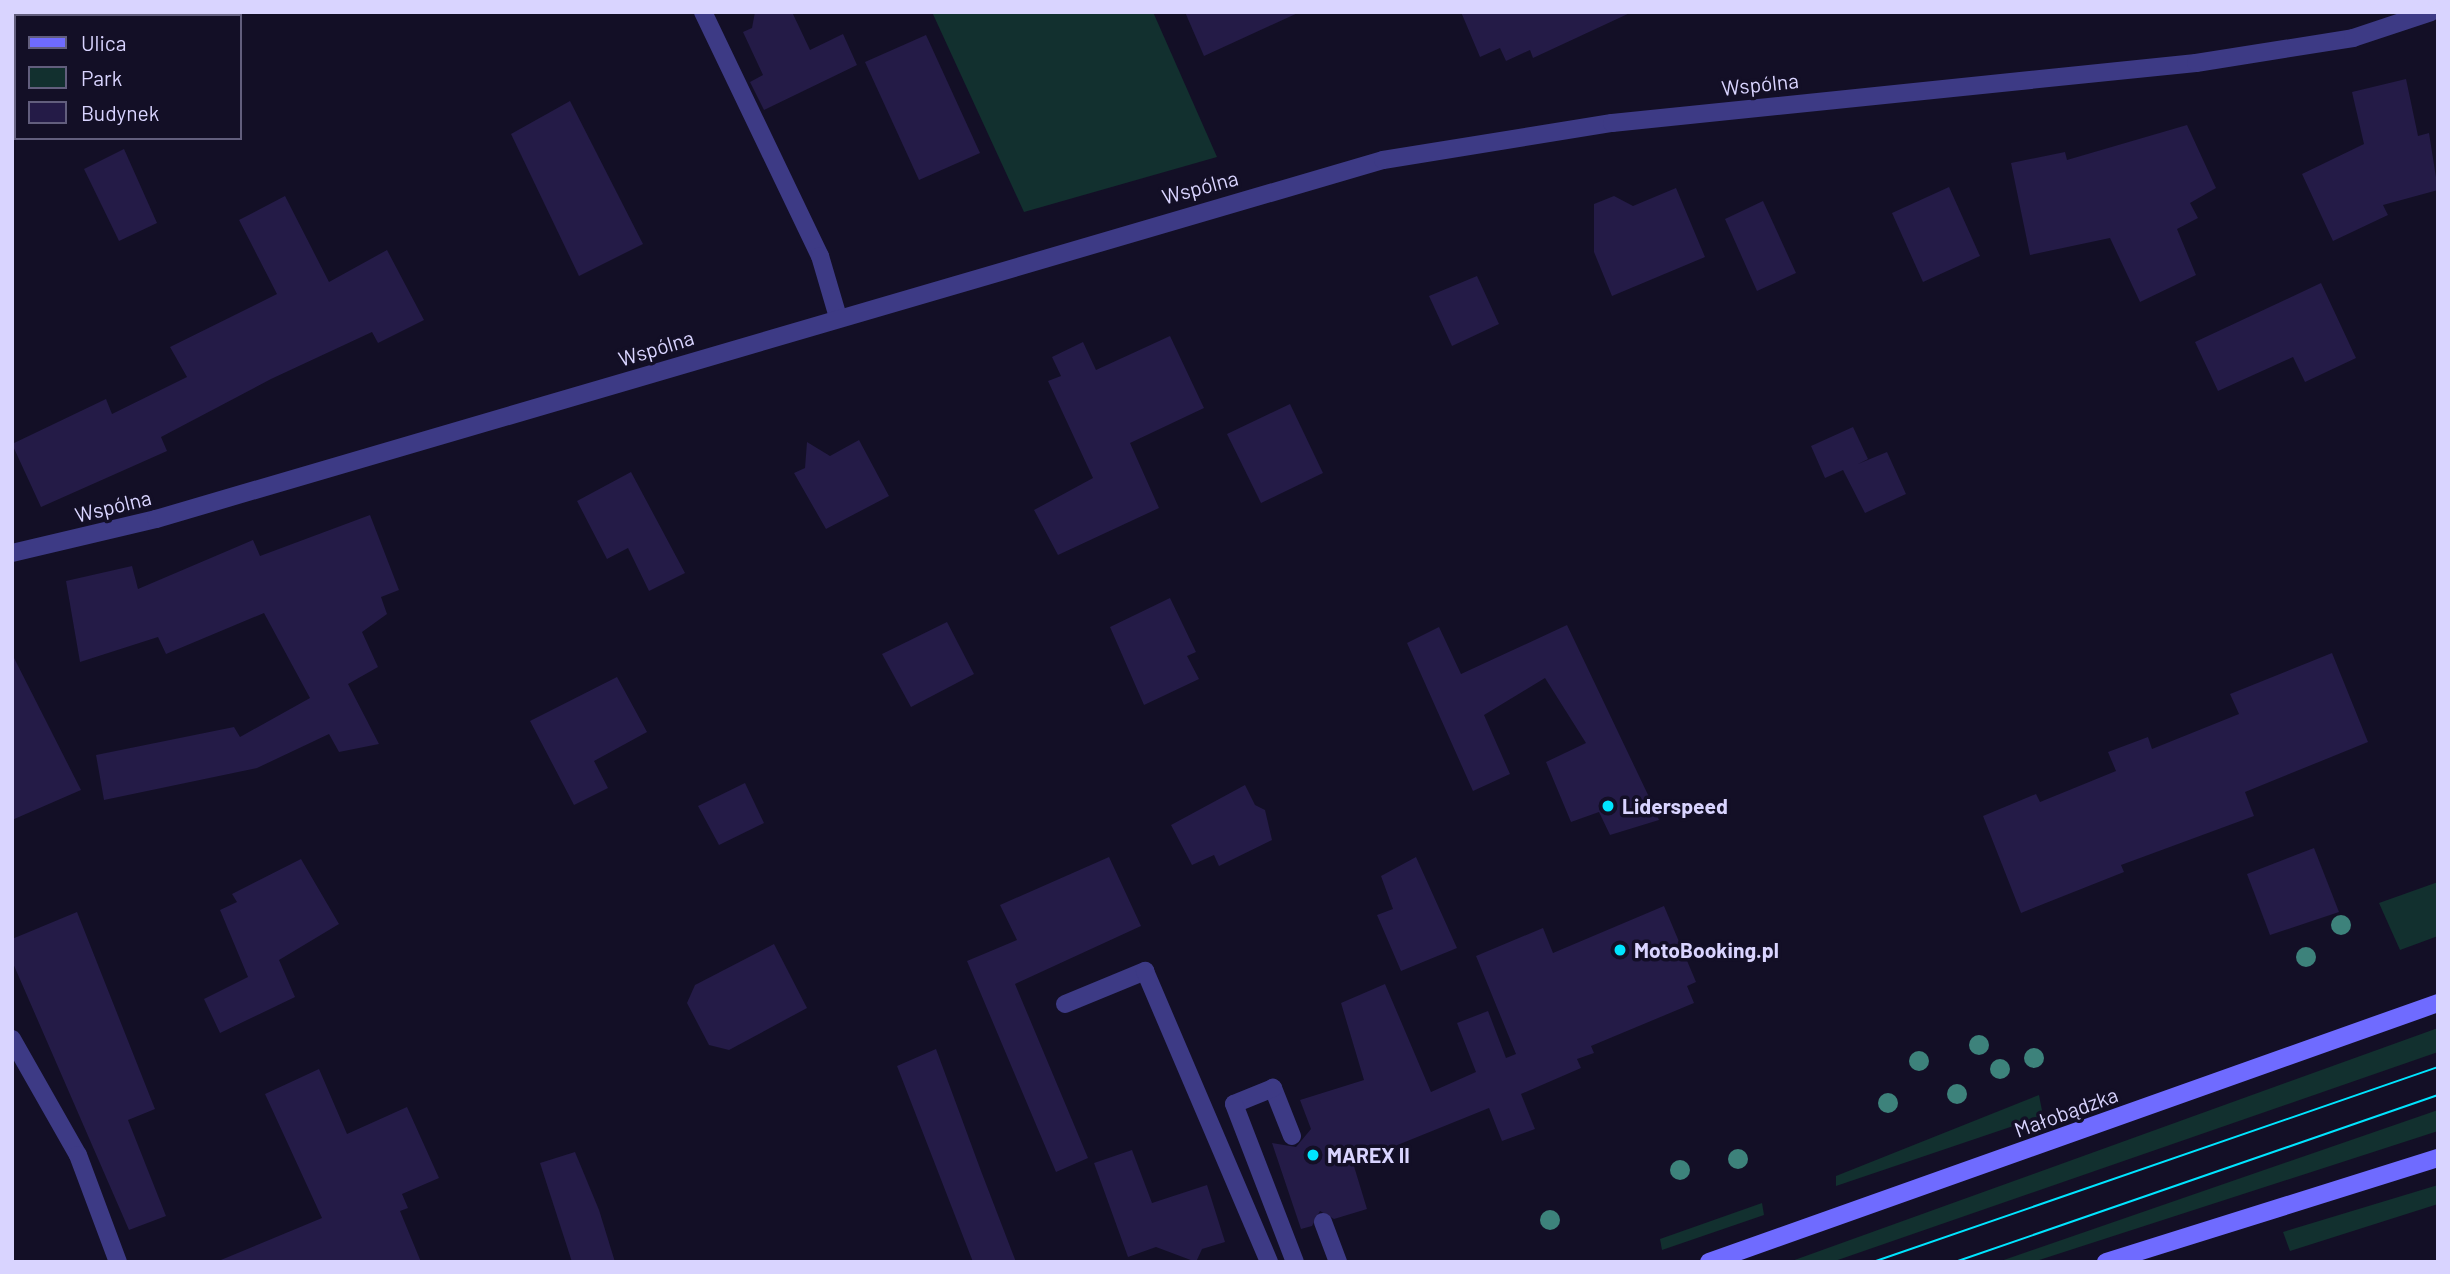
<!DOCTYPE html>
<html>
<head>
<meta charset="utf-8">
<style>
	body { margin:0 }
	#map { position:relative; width:2450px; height:1274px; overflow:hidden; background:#130f26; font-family:Barlow,sans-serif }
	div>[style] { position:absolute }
	.green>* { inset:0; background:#12302f }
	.building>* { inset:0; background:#241b47 }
	.lane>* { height:18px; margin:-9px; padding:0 9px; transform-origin:9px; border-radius:9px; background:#3d3a85 }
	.street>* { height:18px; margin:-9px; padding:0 9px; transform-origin:9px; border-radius:9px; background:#3d3a85 }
	.secondary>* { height:18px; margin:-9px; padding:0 9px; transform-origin:9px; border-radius:9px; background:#6f6bff }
	.tram>* { height:2px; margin:-1px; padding:0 1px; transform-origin:1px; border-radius:1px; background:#00e5ff }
	.trees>* { width:20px; height:20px; margin:-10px; border-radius:50%; background:#3d827b }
	.dots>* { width:19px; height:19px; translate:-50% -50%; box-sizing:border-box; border:4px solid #130f26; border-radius:50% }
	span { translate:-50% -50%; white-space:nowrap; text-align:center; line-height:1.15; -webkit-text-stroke:7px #130f26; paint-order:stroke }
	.street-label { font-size:21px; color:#d9d4ff }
	.poi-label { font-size:21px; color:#d9d4ff; font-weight:700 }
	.left { translate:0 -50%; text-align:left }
	.frame { position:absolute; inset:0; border:14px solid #d9d4ff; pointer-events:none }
	.legend { position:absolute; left:14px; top:14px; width:228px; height:126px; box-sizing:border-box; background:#130f26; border:2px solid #625e7d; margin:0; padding:9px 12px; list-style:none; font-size:21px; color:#d9d4ff }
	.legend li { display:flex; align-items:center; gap:14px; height:35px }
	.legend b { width:35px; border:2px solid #625e7d }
</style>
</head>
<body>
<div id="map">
	<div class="green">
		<div style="clip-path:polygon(932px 12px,1153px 12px,1217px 157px,1024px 212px)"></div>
		<div style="clip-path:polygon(2438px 882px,2438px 936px,2400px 950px,2379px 903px)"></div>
		<div style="clip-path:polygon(2438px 1028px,2438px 1052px,1832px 1262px,1789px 1262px)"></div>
		<div style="clip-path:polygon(2039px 1095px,2043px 1116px,1836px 1186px,1836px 1176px)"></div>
		<div style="clip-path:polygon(2438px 1110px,2438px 1131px,2033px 1262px,1998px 1262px)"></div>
		<div style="clip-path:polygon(2438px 1185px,2438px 1204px,2290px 1251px,2283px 1232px)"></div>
		<div style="clip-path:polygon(1762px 1203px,1764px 1215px,1662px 1250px,1660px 1239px)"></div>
	</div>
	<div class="building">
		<div style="clip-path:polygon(755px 12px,792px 12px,810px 50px,843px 34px,857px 65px,764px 110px,750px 82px,763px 75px,743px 32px,752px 28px)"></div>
		<div style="clip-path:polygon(1185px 12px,1300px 12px,1204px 56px)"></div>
		<div style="clip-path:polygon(1461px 12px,1632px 12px,1533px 58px,1530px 50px,1506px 61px,1500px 48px,1480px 57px)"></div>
		<div style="clip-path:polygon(926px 35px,980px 153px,919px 180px,865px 62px)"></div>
		<div style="clip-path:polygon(2406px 79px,2418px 136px,2429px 133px,2438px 190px,2383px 205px,2388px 215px,2333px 241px,2302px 174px,2364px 144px,2352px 92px)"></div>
		<div style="clip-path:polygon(570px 101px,643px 244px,579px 276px,511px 134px)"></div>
		<div style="clip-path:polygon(2187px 125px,2216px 188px,2190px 203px,2198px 218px,2177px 229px,2196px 275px,2140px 302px,2110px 238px,2030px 255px,2011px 163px,2065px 152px,2067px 160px)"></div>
		<div style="clip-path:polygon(124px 149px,157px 223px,119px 241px,84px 169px)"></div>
		<div style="clip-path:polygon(1949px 187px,1980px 256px,1923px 282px,1892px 213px)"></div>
		<div style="clip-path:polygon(1676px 188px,1705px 257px,1612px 296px,1594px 252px,1594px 204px,1614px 196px,1633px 206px)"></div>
		<div style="clip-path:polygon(285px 196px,329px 282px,387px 250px,424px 320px,378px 343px,372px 332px,271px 379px,161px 437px,167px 451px,41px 507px,12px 444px,106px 399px,112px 414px,187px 377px,170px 347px,277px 294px,239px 220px)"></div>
		<div style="clip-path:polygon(1763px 201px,1796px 273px,1757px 291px,1725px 219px)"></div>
		<div style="clip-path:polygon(1477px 276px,1499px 324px,1452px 346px,1429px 296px)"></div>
		<div style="clip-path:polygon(2321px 283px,2356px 358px,2305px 382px,2293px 357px,2218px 391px,2195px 342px)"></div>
		<div style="clip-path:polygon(1170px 336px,1204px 408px,1130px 443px,1159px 508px,1058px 555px,1034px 510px,1093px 478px,1048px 381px,1061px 376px,1052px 357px,1083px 342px,1096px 370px)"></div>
		<div style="clip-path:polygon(1290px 404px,1323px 473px,1261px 503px,1227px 434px)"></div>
		<div style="clip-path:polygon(1853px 427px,1868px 459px,1858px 464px,1887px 452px,1906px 494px,1865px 513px,1843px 470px,1825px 478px,1811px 446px)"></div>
		<div style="clip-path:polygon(859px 440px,889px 496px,826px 529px,794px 473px,805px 468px,807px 442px,830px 456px)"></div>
		<div style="clip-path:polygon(631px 472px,685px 573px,649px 591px,628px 548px,607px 559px,577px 501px)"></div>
		<div style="clip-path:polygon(370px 515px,399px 590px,381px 597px,387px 614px,362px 632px,378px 667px,348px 684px,379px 744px,339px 752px,329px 734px,257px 768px,104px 800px,96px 755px,234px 727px,240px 737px,310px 698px,264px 613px,166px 654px,158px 637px,80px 662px,66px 581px,132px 566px,138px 589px,253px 540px,260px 556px)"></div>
		<div style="clip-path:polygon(1170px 598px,1196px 652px,1187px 656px,1199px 679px,1144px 705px,1110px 627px)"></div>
		<div style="clip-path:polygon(947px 622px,974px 674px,911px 707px,882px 654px)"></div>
		<div style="clip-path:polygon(1567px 625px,1650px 799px,1659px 820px,1610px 835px,1599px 812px,1571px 822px,1546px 762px,1586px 743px,1545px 678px,1484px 715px,1510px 774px,1473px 791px,1407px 643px,1439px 627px,1461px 674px)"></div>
		<div style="clip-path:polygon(2332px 653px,2368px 742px,2245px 792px,2254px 816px,2121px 865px,2124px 872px,2021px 913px,1983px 816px,2036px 794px,2040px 802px,2116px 771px,2108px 752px,2148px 737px,2152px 749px,2239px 714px,2230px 694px)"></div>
		<div style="clip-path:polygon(12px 654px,81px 790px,12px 820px)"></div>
		<div style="clip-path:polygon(617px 677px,647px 732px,594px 761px,608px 788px,574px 805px,530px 721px)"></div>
		<div style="clip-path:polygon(745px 783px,764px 823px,719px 845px,698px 806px)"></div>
		<div style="clip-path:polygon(1245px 785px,1255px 805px,1265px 810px,1272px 840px,1219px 866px,1214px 855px,1192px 865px,1171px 825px)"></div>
		<div style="clip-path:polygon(2314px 848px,2339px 912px,2270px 935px,2247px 874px)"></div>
		<div style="clip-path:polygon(1109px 857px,1141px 926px,1015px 984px,1088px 1158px,1056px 1172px,967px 961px,1017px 940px,1000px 905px)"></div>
		<div style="clip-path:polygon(1416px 857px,1457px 948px,1401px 971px,1377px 915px,1393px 909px,1381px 876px)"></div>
		<div style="clip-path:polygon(301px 859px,339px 924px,279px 960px,295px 997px,220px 1033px,204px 999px,248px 977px,220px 910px,237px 902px,232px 894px)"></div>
		<div style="clip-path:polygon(1664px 906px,1696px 982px,1687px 986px,1694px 1003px,1591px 1046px,1594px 1053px,1577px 1059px,1581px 1068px,1521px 1094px,1535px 1129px,1502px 1141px,1489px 1108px,1353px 1163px,1367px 1209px,1334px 1219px,1320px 1211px,1312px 1226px,1301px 1229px,1272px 1143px,1296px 1147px,1311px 1129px,1300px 1100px,1364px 1080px,1341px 1003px,1385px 984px,1431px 1092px,1476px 1072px,1457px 1023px,1488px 1011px,1506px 1058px,1516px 1054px,1476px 956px,1543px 928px,1553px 953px)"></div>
		<div style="clip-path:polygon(77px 912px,155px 1109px,128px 1120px,166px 1216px,129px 1230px,12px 961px,12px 939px)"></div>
		<div style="clip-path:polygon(774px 944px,807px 1008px,729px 1050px,709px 1045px,687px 1003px,695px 985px)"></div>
		<div style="clip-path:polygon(936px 1049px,981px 1171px,1016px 1262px,973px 1262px,897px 1066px)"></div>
		<div style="clip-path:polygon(319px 1069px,347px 1134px,407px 1107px,439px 1178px,402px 1194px,408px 1208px,400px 1211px,421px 1262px,216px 1262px,322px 1218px,265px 1094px)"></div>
		<div style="clip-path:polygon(1132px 1150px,1152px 1203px,1207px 1185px,1225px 1242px,1202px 1249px,1196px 1262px,1156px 1247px,1128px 1257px,1094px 1163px)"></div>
		<div style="clip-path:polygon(575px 1152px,599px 1210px,615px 1262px,572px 1262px,540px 1163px)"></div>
	</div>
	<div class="lane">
		<div style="left:703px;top:12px;width:271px;rotate:64.4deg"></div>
		<div style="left:820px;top:256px;width:64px;rotate:73.6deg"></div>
		<div style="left:1065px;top:1004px;width:87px;rotate:-22.4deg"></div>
		<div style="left:1145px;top:971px;width:316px;rotate:66.9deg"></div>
		<div style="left:1292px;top:1136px;width:52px;rotate:-111.6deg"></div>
		<div style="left:1273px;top:1088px;width:42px;rotate:157.7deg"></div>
		<div style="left:1234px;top:1104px;width:169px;rotate:68.9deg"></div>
		<div style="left:1323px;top:1222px;width:43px;rotate:69.4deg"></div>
	</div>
	<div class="street">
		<div style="left:12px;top:553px;width:148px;rotate:-13.3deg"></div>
		<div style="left:156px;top:519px;width:1278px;rotate:-16.31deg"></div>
		<div style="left:1383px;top:160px;width:232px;rotate:-9.2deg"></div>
		<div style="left:1612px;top:123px;width:587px;rotate:-5.87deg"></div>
		<div style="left:2196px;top:63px;width:159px;rotate:-9deg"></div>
		<div style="left:2353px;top:38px;width:82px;rotate:-18.4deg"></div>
		<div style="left:12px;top:1039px;width:133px;rotate:60.4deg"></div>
		<div style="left:78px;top:1155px;width:114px;rotate:69.5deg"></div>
	</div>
	<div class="secondary">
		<div style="left:1709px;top:1262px;width:774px;rotate:-19.56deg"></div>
		<div style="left:2106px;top:1262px;width:348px;rotate:-17.4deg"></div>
	</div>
	<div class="tram">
		<div style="left:1873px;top:1262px;width:598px;rotate:-19.04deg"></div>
		<div style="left:1955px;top:1262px;width:511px;rotate:-19.07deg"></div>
	</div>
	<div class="trees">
		<div style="left:2341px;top:925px"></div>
		<div style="left:2306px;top:957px"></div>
		<div style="left:1979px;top:1045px"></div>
		<div style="left:2034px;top:1058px"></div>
		<div style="left:1919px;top:1061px"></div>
		<div style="left:2000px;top:1069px"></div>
		<div style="left:1957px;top:1094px"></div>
		<div style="left:1888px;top:1103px"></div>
		<div style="left:1738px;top:1159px"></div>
		<div style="left:1680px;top:1170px"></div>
		<div style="left:1550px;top:1220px"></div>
	</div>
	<div class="dots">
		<div style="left:1608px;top:806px;background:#00e5ff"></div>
		<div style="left:1620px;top:950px;background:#00e5ff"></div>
		<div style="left:1313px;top:1155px;background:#00e5ff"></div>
	</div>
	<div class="street-label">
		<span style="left:1760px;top:84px;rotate:-6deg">Wspólna</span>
		<span style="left:1200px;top:187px;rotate:-15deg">Wspólna</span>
		<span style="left:656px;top:348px;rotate:-17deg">Wspólna</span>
		<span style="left:113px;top:506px;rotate:-14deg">Wspólna</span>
		<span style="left:2066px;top:1112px;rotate:-20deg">Małobądzka</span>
	</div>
	<div class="poi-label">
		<span class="left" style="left:1622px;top:806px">Liderspeed</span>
		<span class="left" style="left:1634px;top:950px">MotoBooking.pl</span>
		<span class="left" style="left:1327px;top:1155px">MAREX II</span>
	</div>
	<div class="frame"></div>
	<ul class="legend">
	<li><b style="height:9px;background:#6f6bff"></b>Ulica</li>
	<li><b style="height:19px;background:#12302f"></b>Park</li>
	<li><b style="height:19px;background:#241b47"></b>Budynek</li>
	</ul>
</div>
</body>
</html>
